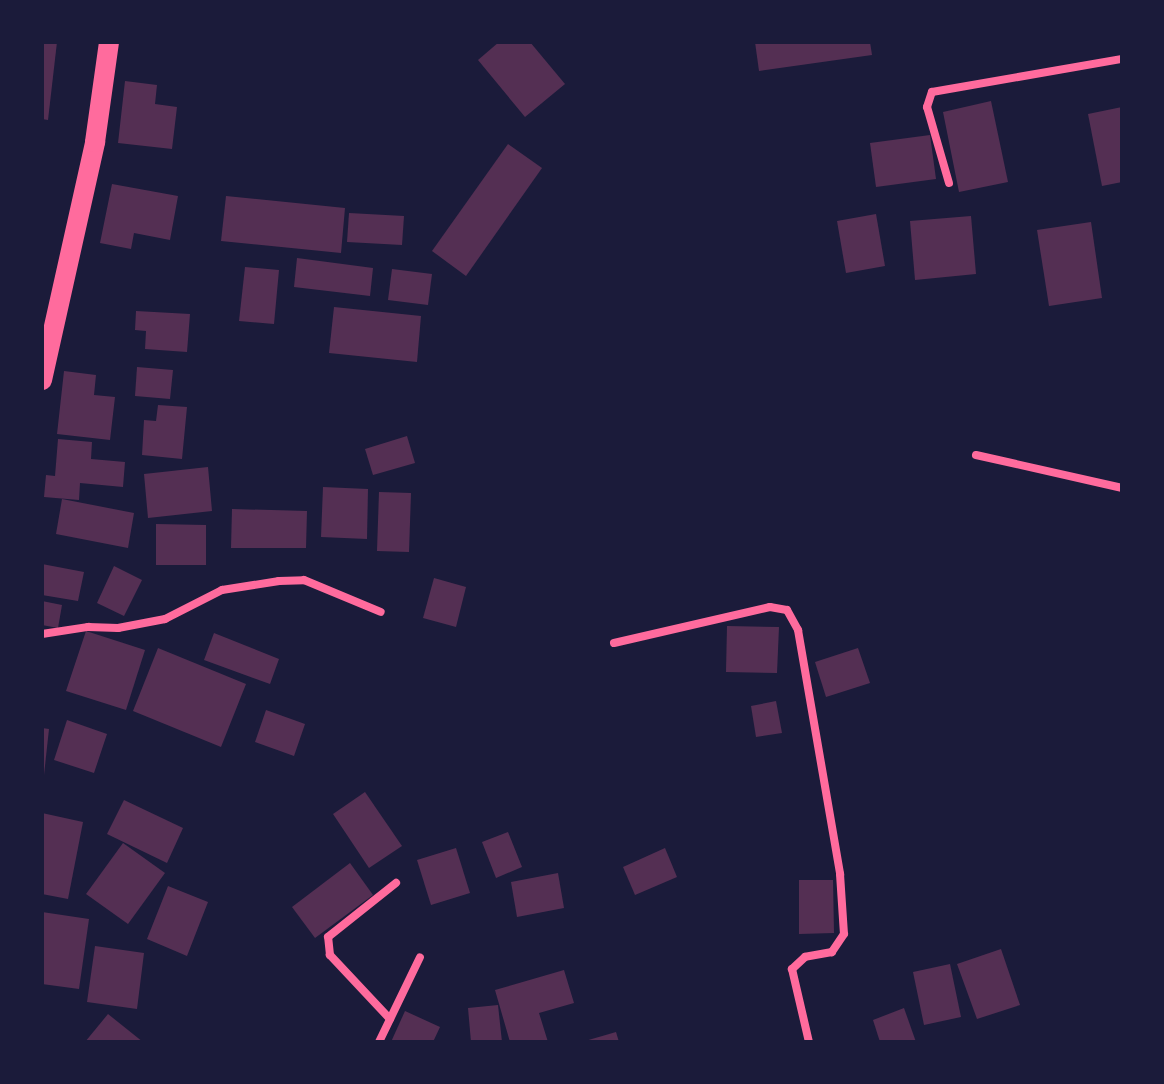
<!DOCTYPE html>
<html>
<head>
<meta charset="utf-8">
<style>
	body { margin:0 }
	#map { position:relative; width:1164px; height:1084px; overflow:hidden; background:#1b1b3a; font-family:"Roboto Serif",serif }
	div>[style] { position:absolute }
	.building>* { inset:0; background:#542f53 }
	.minor>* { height:8px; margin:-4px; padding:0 4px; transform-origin:4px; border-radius:4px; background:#ff6b9d }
	.primary>* { height:20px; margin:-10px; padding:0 10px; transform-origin:10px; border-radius:10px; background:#ff6b9d }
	span { translate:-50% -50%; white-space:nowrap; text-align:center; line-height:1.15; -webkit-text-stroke:8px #1b1b3a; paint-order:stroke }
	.frame { position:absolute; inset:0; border:44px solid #1b1b3a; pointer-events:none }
</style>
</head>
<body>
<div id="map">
	<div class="building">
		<div style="clip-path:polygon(42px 42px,57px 42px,48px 120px,42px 119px)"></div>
		<div style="clip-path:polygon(499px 42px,530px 42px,565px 84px,525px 117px,478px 60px)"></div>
		<div style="clip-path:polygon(755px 42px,870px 42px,872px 55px,759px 71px)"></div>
		<div style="clip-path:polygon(125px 81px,157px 85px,155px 104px,177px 107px,172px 149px,118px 143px)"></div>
		<div style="clip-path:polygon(991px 101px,1008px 182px,959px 192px,943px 112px)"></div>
		<div style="clip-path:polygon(1122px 107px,1122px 182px,1102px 186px,1088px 114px)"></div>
		<div style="clip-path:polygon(930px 135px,936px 179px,876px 187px,870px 143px)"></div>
		<div style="clip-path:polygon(508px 144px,542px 168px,466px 276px,432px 251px)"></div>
		<div style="clip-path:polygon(112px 184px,178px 196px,170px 240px,134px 233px,131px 249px,100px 243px)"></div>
		<div style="clip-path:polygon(226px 196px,345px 208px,341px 253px,221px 241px)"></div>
		<div style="clip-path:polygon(349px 213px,404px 216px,402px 245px,347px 242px)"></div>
		<div style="clip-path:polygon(876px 214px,885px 266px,846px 273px,837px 221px)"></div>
		<div style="clip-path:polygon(971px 216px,976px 274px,915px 280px,910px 221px)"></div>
		<div style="clip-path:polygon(1091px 222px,1102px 298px,1049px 306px,1037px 230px)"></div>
		<div style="clip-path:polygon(297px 258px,373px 268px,370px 296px,294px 287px)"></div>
		<div style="clip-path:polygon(245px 267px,279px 270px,274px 324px,239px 321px)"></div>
		<div style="clip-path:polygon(392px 269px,432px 274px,428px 305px,388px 300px)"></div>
		<div style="clip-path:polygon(334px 307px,421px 316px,417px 362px,329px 353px)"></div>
		<div style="clip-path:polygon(136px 311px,190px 314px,187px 352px,145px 349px,146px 331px,135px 330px)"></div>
		<div style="clip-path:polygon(137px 367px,173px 370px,170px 399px,135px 396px)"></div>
		<div style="clip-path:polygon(64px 371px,96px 375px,94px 395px,115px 397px,110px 440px,57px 434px)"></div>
		<div style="clip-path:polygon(158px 405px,187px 407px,182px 459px,142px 455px,144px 420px,156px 421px)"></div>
		<div style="clip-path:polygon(407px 436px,415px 463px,373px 475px,365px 449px)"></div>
		<div style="clip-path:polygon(58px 439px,92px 442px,91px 459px,125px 462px,123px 487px,80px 483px,79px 500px,44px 497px,46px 475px,55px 476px)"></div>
		<div style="clip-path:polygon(208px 467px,212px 511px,148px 518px,144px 474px)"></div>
		<div style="clip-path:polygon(323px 487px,368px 489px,367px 539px,321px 537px)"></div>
		<div style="clip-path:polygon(379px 492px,411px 493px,409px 552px,377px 551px)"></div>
		<div style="clip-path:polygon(62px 499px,134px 513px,128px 548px,56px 534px)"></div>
		<div style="clip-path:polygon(232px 509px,307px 511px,306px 548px,231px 548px)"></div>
		<div style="clip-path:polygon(156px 524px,206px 525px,206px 565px,156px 565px)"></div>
		<div style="clip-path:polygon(42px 564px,84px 572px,78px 601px,42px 595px)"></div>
		<div style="clip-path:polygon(114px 566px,142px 580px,124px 616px,97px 603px)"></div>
		<div style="clip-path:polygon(434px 578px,466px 587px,456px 627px,423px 618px)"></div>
		<div style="clip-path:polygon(42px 601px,62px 605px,58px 628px,42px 625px)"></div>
		<div style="clip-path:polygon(727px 626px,779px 627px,777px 673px,726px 672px)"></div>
		<div style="clip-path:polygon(86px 631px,145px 650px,126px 710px,66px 691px)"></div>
		<div style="clip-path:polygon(214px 633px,279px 659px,270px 684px,204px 660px)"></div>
		<div style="clip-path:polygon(158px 648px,246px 684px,221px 747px,133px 711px)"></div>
		<div style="clip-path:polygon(858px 648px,870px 683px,826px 697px,815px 662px)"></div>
		<div style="clip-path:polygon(776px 701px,782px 733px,756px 737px,751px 706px)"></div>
		<div style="clip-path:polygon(266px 710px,305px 724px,294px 756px,255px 742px)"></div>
		<div style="clip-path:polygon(67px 720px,107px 734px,94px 773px,54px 760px)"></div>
		<div style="clip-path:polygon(42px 728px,49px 729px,44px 775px,42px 775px)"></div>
		<div style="clip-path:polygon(365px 792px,402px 846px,369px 868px,333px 814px)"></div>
		<div style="clip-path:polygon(124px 800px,183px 828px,167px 863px,107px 834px)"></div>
		<div style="clip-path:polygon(42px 813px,83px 822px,68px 899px,42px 894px)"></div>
		<div style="clip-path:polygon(508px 832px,522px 867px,496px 878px,482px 842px)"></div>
		<div style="clip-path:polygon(123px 843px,165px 873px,128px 924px,86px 894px)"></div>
		<div style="clip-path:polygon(456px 848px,470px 893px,431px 905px,417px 860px)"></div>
		<div style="clip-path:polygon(665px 848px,677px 877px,635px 895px,623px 867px)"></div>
		<div style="clip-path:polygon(350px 863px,373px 895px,315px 938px,292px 907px)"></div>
		<div style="clip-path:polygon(558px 873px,564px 908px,517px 917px,511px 882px)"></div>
		<div style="clip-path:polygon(799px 880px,833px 880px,834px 933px,799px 934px)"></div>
		<div style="clip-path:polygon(168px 886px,208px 902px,187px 956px,147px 939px)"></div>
		<div style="clip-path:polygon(42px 912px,89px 919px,79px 989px,42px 984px)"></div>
		<div style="clip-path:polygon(95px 946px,144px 953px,137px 1009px,87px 1002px)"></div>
		<div style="clip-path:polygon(1001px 949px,1020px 1005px,977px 1019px,957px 964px)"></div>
		<div style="clip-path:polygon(950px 964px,961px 1017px,924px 1025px,913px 972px)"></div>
		<div style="clip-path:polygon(564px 970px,574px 1003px,539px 1013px,548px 1042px,510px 1042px,495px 990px)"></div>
		<div style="clip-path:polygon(498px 1005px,502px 1042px,471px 1042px,468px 1008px)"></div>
		<div style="clip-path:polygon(904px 1008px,916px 1042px,880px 1042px,873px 1020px)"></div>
		<div style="clip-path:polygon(405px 1011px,440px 1027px,433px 1042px,391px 1042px)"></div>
		<div style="clip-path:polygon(108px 1014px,143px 1042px,85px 1042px)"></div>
		<div style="clip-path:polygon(616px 1032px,619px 1042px,585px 1042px,585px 1041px)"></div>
	</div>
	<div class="minor">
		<div style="left:949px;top:183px;width:79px;rotate:-106.1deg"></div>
		<div style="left:927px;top:107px;width:16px;rotate:-72deg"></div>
		<div style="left:932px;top:92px;width:193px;rotate:-9.9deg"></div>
		<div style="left:976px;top:455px;width:150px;rotate:12.7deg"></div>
		<div style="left:42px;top:634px;width:47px;rotate:-8.7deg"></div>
		<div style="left:88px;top:627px;width:30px;rotate:2deg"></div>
		<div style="left:118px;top:628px;width:48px;rotate:-10.8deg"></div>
		<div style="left:165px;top:619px;width:64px;rotate:-27deg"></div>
		<div style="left:222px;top:590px;width:58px;rotate:-9deg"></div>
		<div style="left:279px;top:581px;width:25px;rotate:-2deg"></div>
		<div style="left:304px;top:580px;width:83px;rotate:22.6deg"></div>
		<div style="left:614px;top:643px;width:160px;rotate:-13deg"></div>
		<div style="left:770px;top:607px;width:17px;rotate:10deg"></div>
		<div style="left:787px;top:610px;width:23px;rotate:61deg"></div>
		<div style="left:798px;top:630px;width:248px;rotate:80.2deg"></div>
		<div style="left:840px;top:874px;width:60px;rotate:86.2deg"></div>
		<div style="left:844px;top:934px;width:22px;rotate:124deg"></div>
		<div style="left:832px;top:952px;width:27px;rotate:170deg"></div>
		<div style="left:805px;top:957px;width:18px;rotate:137deg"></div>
		<div style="left:792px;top:969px;width:75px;rotate:76.9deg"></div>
		<div style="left:390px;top:1019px;width:88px;rotate:-133.2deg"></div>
		<div style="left:330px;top:955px;width:18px;rotate:-96deg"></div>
		<div style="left:328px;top:937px;width:87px;rotate:-38.5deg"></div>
		<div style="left:379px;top:1042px;width:94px;rotate:-64.2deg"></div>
	</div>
	<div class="primary">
		<div style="left:42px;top:380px;width:244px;rotate:-77.4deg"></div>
		<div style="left:95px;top:142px;width:101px;rotate:-82deg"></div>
	</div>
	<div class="frame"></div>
</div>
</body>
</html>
